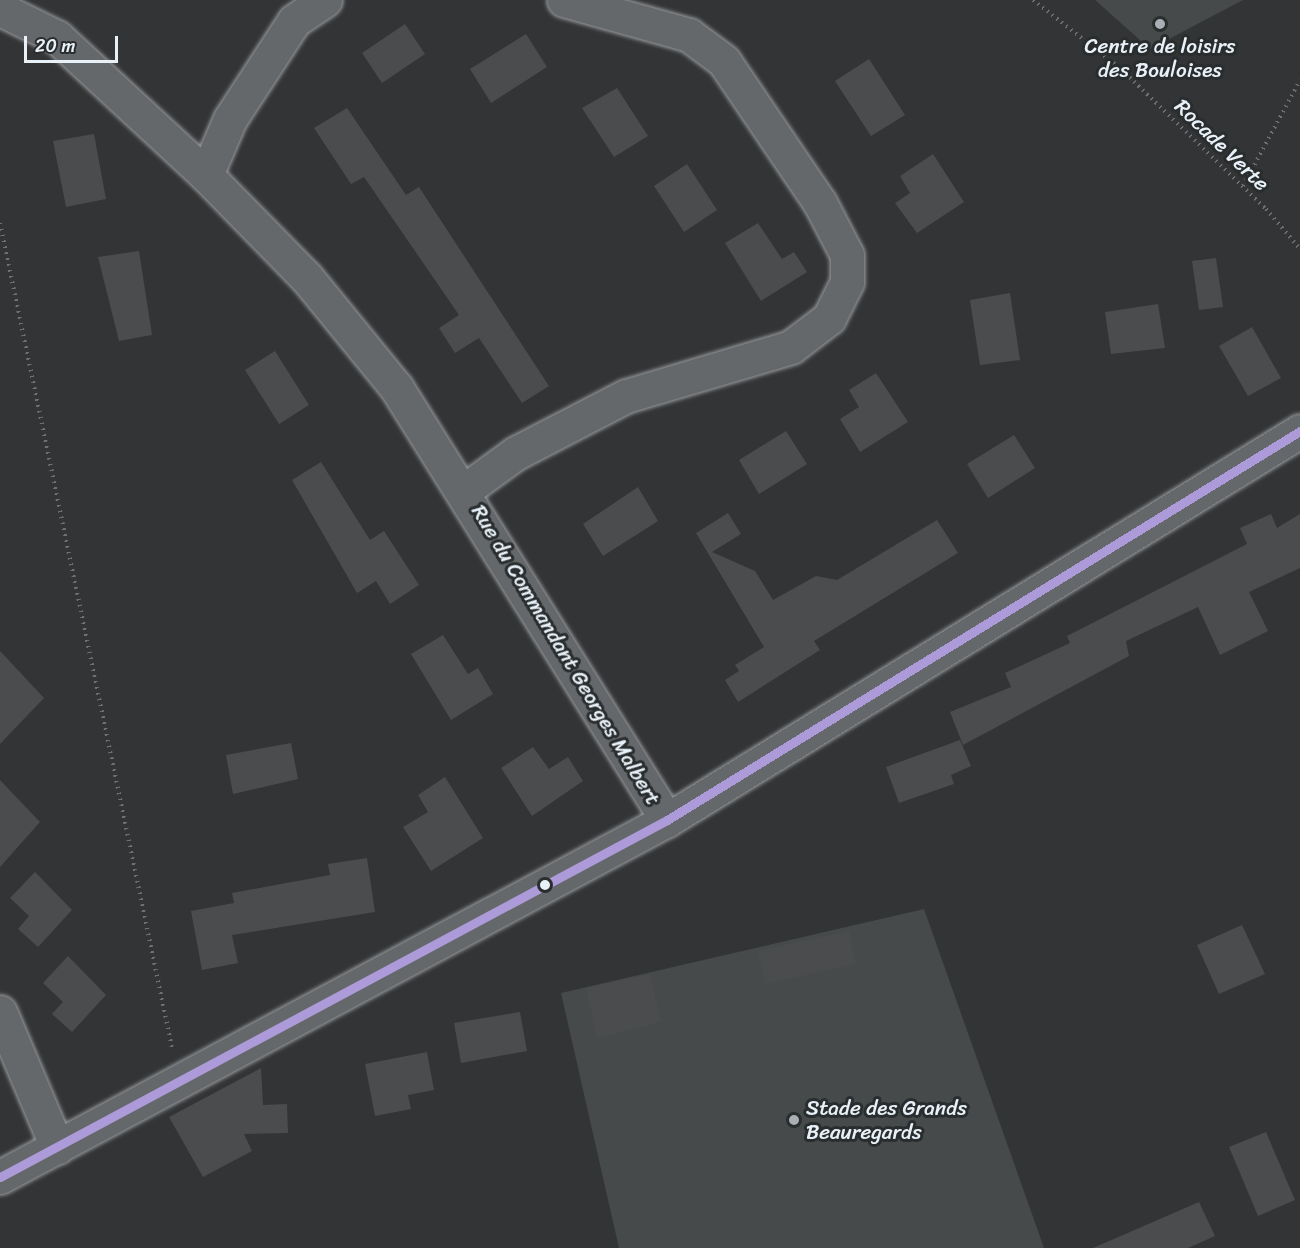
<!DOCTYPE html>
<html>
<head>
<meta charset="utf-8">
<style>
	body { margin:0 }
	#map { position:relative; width:1300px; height:1248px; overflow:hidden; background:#333435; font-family:Sriracha,sans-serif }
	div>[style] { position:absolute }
	.green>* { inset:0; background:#464a4b }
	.building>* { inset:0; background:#4b4c4d }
	.path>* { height:4px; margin-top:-2px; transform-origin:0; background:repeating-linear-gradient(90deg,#6e7071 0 1.5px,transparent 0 6px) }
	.roads { filter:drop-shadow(0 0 2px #999b9e) drop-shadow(0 0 2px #999b9e) }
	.minor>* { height:33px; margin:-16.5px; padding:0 16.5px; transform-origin:16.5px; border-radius:16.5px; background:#64686b }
	.secondary>* { height:33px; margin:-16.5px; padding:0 16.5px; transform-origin:16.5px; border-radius:16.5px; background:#64686b }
	.bus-1>* { height:9px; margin:-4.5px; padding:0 4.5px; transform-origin:4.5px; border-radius:4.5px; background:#ac9bd8 }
	.dots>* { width:16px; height:16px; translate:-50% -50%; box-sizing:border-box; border:3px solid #2a2d2e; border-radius:50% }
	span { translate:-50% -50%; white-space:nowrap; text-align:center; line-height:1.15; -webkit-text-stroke:6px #2a2d2e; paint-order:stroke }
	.poi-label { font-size:21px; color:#e8f1f8 }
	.left { translate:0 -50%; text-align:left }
	.street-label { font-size:21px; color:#e8f1f8 }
	.scale { position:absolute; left:24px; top:36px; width:94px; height:27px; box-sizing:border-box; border:3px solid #e8f1f8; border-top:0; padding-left:8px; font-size:18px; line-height:21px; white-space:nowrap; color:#e8f1f8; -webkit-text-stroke:4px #2a2d2e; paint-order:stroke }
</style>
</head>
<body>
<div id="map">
	<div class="green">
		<div style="clip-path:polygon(1095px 0,1243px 0,1150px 49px)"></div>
		<div style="clip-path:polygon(924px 909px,1044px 1248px,619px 1248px,561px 993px)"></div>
	</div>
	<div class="building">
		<div style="clip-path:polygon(405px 24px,425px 54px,382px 83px,362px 53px)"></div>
		<div style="clip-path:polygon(526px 34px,547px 67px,491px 103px,470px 69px)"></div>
		<div style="clip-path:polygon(869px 59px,905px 115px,871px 136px,835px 81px)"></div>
		<div style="clip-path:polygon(617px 88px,648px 136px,614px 157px,582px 108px)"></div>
		<div style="clip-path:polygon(347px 108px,406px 195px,419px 187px,549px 386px,522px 403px,479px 338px,455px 353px,439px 328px,459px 315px,364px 177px,351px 184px,314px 128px)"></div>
		<div style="clip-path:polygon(94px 134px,106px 199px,66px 207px,53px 141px)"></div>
		<div style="clip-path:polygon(933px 154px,964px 202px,917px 233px,895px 203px,910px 193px,900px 176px)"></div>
		<div style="clip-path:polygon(687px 164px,717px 210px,684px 232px,654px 186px)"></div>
		<div style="clip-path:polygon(758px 223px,782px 259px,794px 252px,807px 272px,761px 301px,725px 243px)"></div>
		<div style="clip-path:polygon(139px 251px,152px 335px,119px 341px,98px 257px)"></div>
		<div style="clip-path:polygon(1216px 258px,1223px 307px,1199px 310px,1192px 261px)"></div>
		<div style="clip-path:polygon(1010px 293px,1020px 360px,980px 365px,970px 300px)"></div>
		<div style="clip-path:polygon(1158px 304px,1165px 348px,1111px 354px,1105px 312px)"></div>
		<div style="clip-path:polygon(1252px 327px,1281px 378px,1248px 396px,1219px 346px)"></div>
		<div style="clip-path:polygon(275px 351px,309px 405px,279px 424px,245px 370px)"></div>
		<div style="clip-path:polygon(876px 373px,908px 422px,860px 452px,840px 419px,859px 407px,849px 390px)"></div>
		<div style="clip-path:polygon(786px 431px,807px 464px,759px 494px,739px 460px)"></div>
		<div style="clip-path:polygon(1014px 435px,1035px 468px,988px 498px,967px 464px)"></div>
		<div style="clip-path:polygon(321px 462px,370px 540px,384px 531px,419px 585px,390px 604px,376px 581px,357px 593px,292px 480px)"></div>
		<div style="clip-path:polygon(638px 487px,658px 521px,603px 556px,583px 524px)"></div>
		<div style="clip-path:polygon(728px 513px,741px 534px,712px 552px,755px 571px,773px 600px,816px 576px,837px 580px,937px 520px,958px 553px,814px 641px,820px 650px,738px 702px,725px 680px,739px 671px,735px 665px,764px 647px,696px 533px)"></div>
		<div style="clip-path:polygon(1271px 514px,1277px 528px,1300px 514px,1300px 568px,1249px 592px,1268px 631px,1220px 655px,1198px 607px,1126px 641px,1129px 656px,963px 745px,950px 712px,1011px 687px,1005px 673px,1070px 643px,1067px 636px,1247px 544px,1240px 528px)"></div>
		<div style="clip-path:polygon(443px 635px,468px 674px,478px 668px,493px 694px,451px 720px,411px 654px)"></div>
		<div style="clip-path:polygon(0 651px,44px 698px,0 744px)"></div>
		<div style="clip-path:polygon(960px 740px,971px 766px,951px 775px,954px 784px,899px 803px,886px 767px)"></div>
		<div style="clip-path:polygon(291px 743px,298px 779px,233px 794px,226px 755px)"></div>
		<div style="clip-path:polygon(533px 747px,549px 769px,568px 757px,583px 781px,532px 816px,501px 768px)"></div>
		<div style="clip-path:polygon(445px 777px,483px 838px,431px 871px,403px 827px,428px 812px,418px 795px)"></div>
		<div style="clip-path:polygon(0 780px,40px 822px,0 867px)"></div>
		<div style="clip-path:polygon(367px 858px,375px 912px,232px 935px,238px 963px,202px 970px,191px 911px,234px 903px,232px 893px,330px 875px,328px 864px)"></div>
		<div style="clip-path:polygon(35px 872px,72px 910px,38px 947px,18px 929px,29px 916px,10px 898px)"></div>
		<div style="clip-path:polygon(1242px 925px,1265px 974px,1219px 994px,1197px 945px)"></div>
		<div style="clip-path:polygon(849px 931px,856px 964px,765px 984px,758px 951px)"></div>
		<div style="clip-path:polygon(68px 956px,106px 995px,72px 1032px,52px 1014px,63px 1002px,43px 983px)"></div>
		<div style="clip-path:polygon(650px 974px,661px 1022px,597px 1038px,586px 988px)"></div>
		<div style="clip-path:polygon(520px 1012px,527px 1051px,461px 1063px,454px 1023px)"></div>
		<div style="clip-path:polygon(427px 1052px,434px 1090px,408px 1095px,411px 1109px,375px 1116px,365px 1064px)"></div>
		<div style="clip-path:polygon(261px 1068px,263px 1105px,287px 1104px,288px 1133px,244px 1134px,252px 1151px,203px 1177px,169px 1117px)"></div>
		<div style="clip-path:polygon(1266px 1132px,1295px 1200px,1258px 1216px,1229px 1147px)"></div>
		<div style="clip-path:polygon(1199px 1202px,1215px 1236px,1188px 1248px,1093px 1248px)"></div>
	</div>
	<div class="path">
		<div style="left:1033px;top:0;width:112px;rotate:38.1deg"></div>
		<div style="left:1121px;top:69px;width:202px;rotate:44deg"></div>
		<div style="left:1266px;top:209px;width:52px;rotate:49.6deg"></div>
		<div style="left:1243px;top:186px;width:120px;rotate:-61.7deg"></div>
		<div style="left:0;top:223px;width:843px;rotate:78.22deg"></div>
	</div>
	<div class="roads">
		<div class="minor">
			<div style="left:325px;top:0;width:37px;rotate:146deg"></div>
			<div style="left:294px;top:21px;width:117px;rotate:123.1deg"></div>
			<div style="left:230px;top:119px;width:61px;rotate:113.2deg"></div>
			<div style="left:206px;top:175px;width:144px;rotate:45.6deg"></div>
			<div style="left:307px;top:278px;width:141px;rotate:50.8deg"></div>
			<div style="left:396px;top:387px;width:511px;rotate:57.96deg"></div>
			<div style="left:0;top:9px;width:64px;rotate:26.2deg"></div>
			<div style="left:57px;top:37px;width:203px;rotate:42.8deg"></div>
			<div style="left:465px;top:490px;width:63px;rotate:-36deg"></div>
			<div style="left:516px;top:453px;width:124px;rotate:-27.4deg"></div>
			<div style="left:626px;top:396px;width:172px;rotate:-16.5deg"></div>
			<div style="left:791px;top:347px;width:48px;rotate:-37.3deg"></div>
			<div style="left:829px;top:318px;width:40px;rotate:-63.4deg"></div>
			<div style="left:847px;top:282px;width:27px;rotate:-90deg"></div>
			<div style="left:847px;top:255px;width:59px;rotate:-117.4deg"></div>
			<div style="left:820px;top:203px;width:171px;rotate:-124.1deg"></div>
			<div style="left:724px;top:61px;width:44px;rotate:-143.4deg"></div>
			<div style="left:689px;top:35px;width:130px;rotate:-164.4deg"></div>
			<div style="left:0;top:1012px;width:147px;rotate:67.1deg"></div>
		</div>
		<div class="secondary">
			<div style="left:0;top:1177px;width:757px;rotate:-28.16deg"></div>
			<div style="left:667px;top:820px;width:743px;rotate:-31.57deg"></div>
		</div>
	</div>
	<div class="bus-1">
		<div style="left:0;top:1177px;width:757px;rotate:-28.16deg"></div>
		<div style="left:667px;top:820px;width:743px;rotate:-31.57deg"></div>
	</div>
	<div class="dots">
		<div style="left:1160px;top:24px;background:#a9afb4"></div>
		<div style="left:545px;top:885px;background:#e8f1f8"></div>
		<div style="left:794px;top:1120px;background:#a9afb4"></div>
	</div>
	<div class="poi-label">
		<span style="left:1160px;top:58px">Centre de loisirs<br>des Bouloises</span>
		<span class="left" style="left:806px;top:1120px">Stade des Grands<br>Beauregards</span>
	</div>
	<div class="street-label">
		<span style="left:1222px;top:145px;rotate:44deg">Rocade Verte</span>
		<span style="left:566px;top:655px;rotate:59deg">Rue du Commandant Georges Malbert</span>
	</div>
	<div class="scale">20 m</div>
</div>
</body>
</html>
